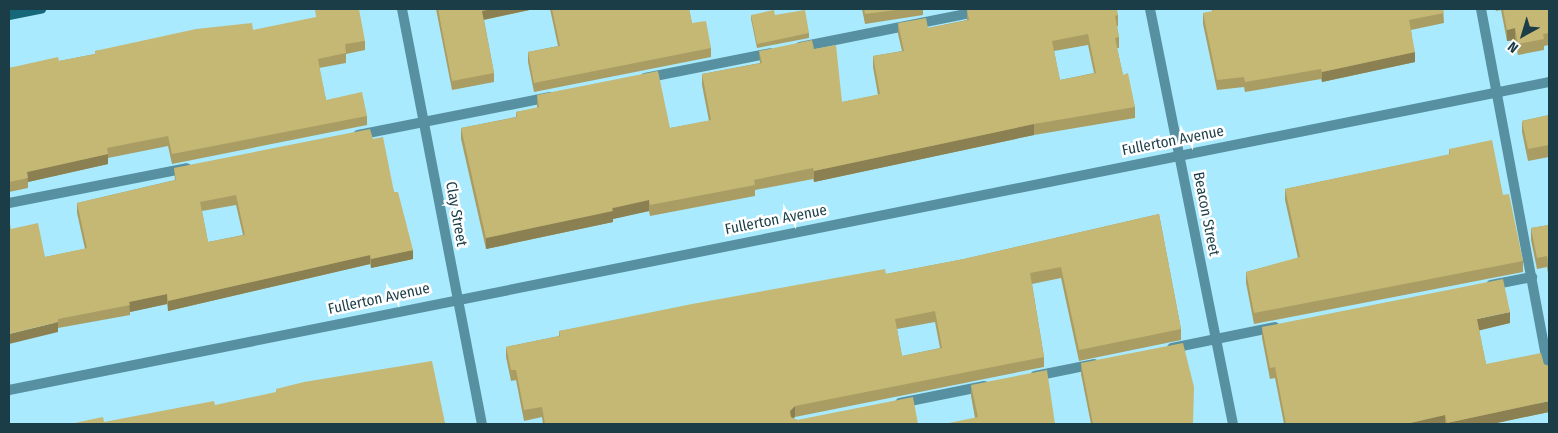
<!DOCTYPE html>
<html>
<head>
<meta charset="utf-8">
<style>
	body { margin:0 }
	#map { position:relative; width:1558px; height:433px; overflow:hidden; background:#a9eafe; font-family:"Fira Sans Condensed",sans-serif }
	div>[style] { position:absolute }
	.service>* { height:10px; margin:-5px; padding:0 5px; transform-origin:5px; border-radius:5px; background:#5690a1 }
	.minor>* { height:10px; margin:-5px; padding:0 5px; transform-origin:5px; border-radius:5px; background:#5690a1 }
	.tertiary>* { height:10px; margin:-5px; padding:0 5px; transform-origin:5px; border-radius:5px; background:#5690a1 }
	.secondary>* { height:10px; margin:-5px; padding:0 5px; transform-origin:5px; border-radius:5px; background:#15677a }
	.wall>* { inset:0; background:#a99d64 }
	.shaded-wall>* { inset:0; background:#8a8051 }
	.building>* { inset:0; background:#c5b774 }
	span { translate:-50% -50%; white-space:nowrap; text-align:center; line-height:1.15; -webkit-text-stroke:5px #fff; paint-order:stroke }
	.street-label { font-size:15px; color:#1a3d47 }
	.frame { position:absolute; inset:0; border:10px solid #1a3d47; pointer-events:none }
	.north { position:absolute; left:1498px; top:10px; width:50px; height:50px; -webkit-text-stroke:4px #fff; paint-order:stroke; rotate:219deg; font-size:14px; font-weight:700; line-height:20px; text-align:center; color:#1a3d47 }
	.north::after { content:''; display:block; margin:auto; width:18px; height:22px; background:#1a3d47; clip-path:polygon(50% 0,100% 100%,50% 72%,0 100%) }
</style>
</head>
<body>
<div id="map">
	<div class="service">
		<div style="left:1481px;top:9px;width:368px;rotate:79.4deg"></div>
		<div style="left:800px;top:47px;width:195px;rotate:-11.3deg"></div>
		<div style="left:645px;top:78px;width:128px;rotate:-11.2deg"></div>
		<div style="left:358px;top:135px;width:196px;rotate:-11.2deg"></div>
		<div style="left:9px;top:203px;width:181px;rotate:-11.1deg"></div>
		<div style="left:1491px;top:285px;width:42px;rotate:-11deg"></div>
		<div style="left:1172px;top:348px;width:105px;rotate:-11.5deg"></div>
		<div style="left:1035px;top:376px;width:60px;rotate:-11.5deg"></div>
		<div style="left:900px;top:403px;width:86px;rotate:-11.4deg"></div>
	</div>
	<div class="minor">
		<div style="left:1150px;top:9px;width:423px;rotate:78.7deg"></div>
		<div style="left:9px;top:390px;width:1570px;rotate:-11.31deg"></div>
	</div>
	<div class="tertiary">
		<div style="left:402px;top:9px;width:423px;rotate:79.1deg"></div>
	</div>
	<div class="secondary">
		<div style="left:9px;top:15px;width:33px;rotate:-11deg"></div>
	</div>
	<div class="wall">
		<div style="clip-path:polygon(436px 9px,534px 9px,484px 20px,494px 73px,494px 82px,452px 90px)"></div>
		<div style="clip-path:polygon(550px 9px,689px 9px,692px 23px,711px 48px,711px 57px,534px 92px,528px 62px,528px 52px,558px 46px)"></div>
		<div style="clip-path:polygon(862px 9px,923px 9px,923px 15px,865px 24px)"></div>
		<div style="clip-path:polygon(1212px 9px,1443px 9px,1444px 23px,1411px 30px,1415px 62px,1322px 82px,1321px 79px,1245px 92px,1244px 87px,1217px 90px,1203px 24px,1203px 13px,1212px 12px)"></div>
		<div style="clip-path:polygon(1495px 9px,1549px 9px,1549px 45px,1544px 46px,1544px 50px,1518px 55px,1515px 40px,1507px 41px,1501px 10px,1496px 11px)"></div>
		<div style="clip-path:polygon(evenodd,967px 10px,1118px 15px,1118px 26px,1117px 27px,1119px 37px,1119px 48px,1117px 48px,1123px 75px,1135px 107px,1135px 118px,1034px 135px,814px 182px,813px 179px,755px 190px,755px 196px,650px 216px,649px 211px,613px 219px,613px 222px,486px 249px,461px 139px,461px 128px,516px 117px,516px 112px,537px 108px,537px 95px,670px 128px,709px 121px,702px 85px,702px 74px,760px 63px,759px 51px,814px 49px,842px 102px,878px 95px,873px 67px,873px 56px,902px 51px,898px 34px,898px 23px,928px 28px,967px 20px,967px 10px,1088px 45px,1094px 73px,1060px 80px,1054px 51px,1088px 45px)"></div>
		<div style="clip-path:polygon(751px 15px,775px 15px,809px 33px,809px 38px,757px 48px,751px 19px)"></div>
		<div style="clip-path:polygon(253px 30px,365px 41px,365px 50px,346px 54px,346px 63px,319px 68px,326px 100px,367px 116px,367px 125px,172px 164px,168px 146px,108px 158px,108px 164px,28px 182px,28px 188px,9px 192px,9px 68px,59px 61px,95px 54px,95px 51px)"></div>
		<div style="clip-path:polygon(1549px 115px,1549px 157px,1528px 161px,1522px 132px,1522px 121px)"></div>
		<div style="clip-path:polygon(evenodd,373px 139px,394px 192px,413px 259px,371px 268px,370px 264px,168px 311px,167px 304px,130px 312px,130px 315px,58px 328px,58px 332px,11px 229px,45px 257px,85px 249px,77px 213px,77px 203px,175px 180px,174px 168px,373px 139px,236px 205px,243px 235px,208px 242px,202px 211px,236px 205px)"></div>
		<div style="clip-path:polygon(1449px 149px,1503px 195px,1523px 261px,1523px 272px,1254px 324px,1246px 283px,1246px 272px,1298px 258px,1285px 200px,1285px 189px,1449px 155px)"></div>
		<div style="clip-path:polygon(evenodd,1159px 214px,1181px 329px,1181px 340px,1079px 361px,1061px 278px,1032px 284px,1044px 357px,1044px 367px,795px 417px,793px 418px,797px 420px,918px 424px,543px 424px,542px 417px,524px 421px,516px 380px,511px 381px,506px 357px,506px 347px,559px 336px,559px 331px,886px 274px,964px 259px,1159px 214px,935px 322px,940px 348px,902px 356px,897px 329px,935px 322px)"></div>
		<div style="clip-path:polygon(1549px 225px,1549px 279px,1547px 267px,1537px 269px,1531px 240px,1531px 228px)"></div>
		<div style="clip-path:polygon(1510px 323px,1479px 330px,1486px 364px,1549px 412px,1492px 424px,1284px 424px,1275px 378px,1270px 379px,1262px 338px,1262px 327px)"></div>
		<div style="clip-path:polygon(1081px 363px,1193px 424px,1091px 424px,1081px 374px)"></div>
		<div style="clip-path:polygon(971px 385px,1055px 424px,975px 418px,971px 396px)"></div>
	</div>
	<div class="shaded-wall">
		<div style="clip-path:polygon(491px 9px,534px 9px,482px 20px,482px 11px)"></div>
		<div style="clip-path:polygon(1515px 28px,1515px 40px,1507px 41px,1507px 30px)"></div>
		<div style="clip-path:polygon(1415px 52px,1415px 62px,1322px 82px,1322px 72px)"></div>
		<div style="clip-path:polygon(1034px 124px,1034px 135px,814px 182px,814px 171px)"></div>
		<div style="clip-path:polygon(108px 154px,108px 164px,28px 182px,27px 172px)"></div>
		<div style="clip-path:polygon(649px 200px,649px 211px,613px 219px,613px 222px,486px 249px,486px 238px)"></div>
		<div style="clip-path:polygon(413px 250px,413px 259px,371px 268px,371px 259px)"></div>
		<div style="clip-path:polygon(370px 255px,370px 264px,168px 311px,168px 301px)"></div>
		<div style="clip-path:polygon(167px 294px,167px 304px,130px 312px,129px 302px)"></div>
		<div style="clip-path:polygon(1510px 312px,1510px 323px,1477px 331px,1477px 319px)"></div>
		<div style="clip-path:polygon(58px 322px,58px 332px,9px 344px,9px 334px)"></div>
		<div style="clip-path:polygon(1549px 401px,1549px 412px,1492px 424px,1447px 424px,1447px 423px)"></div>
		<div style="clip-path:polygon(795px 406px,795px 417px,790px 421px,790px 411px)"></div>
		<div style="clip-path:polygon(1445px 415px,1445px 424px,1406px 424px)"></div>
	</div>
	<div class="building">
		<div style="clip-path:polygon(315px 9px,359px 9px,365px 41px,345px 44px,346px 53px,318px 59px,326px 100px,362px 92px,367px 116px,172px 154px,168px 136px,107px 148px,108px 154px,27px 172px,28px 178px,9px 182px,9px 68px,58px 57px,59px 61px,95px 54px,95px 51px,196px 29px,252px 23px,253px 30px,316px 17px)"></div>
		<div style="clip-path:polygon(438px 9px,491px 9px,482px 11px,494px 73px,452px 81px)"></div>
		<div style="clip-path:polygon(552px 9px,689px 9px,692px 23px,706px 21px,711px 48px,534px 83px,528px 52px,560px 46px)"></div>
		<div style="clip-path:polygon(864px 9px,904px 9px,865px 14px)"></div>
		<div style="clip-path:polygon(evenodd,970px 9px,1117px 9px,1118px 15px,1115px 16px,1119px 37px,1115px 38px,1123px 75px,1128px 73px,1135px 107px,1034px 124px,814px 171px,813px 168px,754px 180px,755px 185px,650px 205px,649px 200px,612px 208px,613px 211px,486px 238px,461px 128px,517px 117px,516px 112px,539px 107px,537px 95px,658px 71px,670px 128px,711px 120px,702px 74px,762px 63px,759px 51px,812px 40px,814px 49px,836px 45px,842px 102px,880px 94px,873px 56px,904px 51px,898px 23px,926px 18px,928px 28px,969px 20px,967px 10px,970px 9px,1088px 34px,1096px 73px,1060px 80px,1052px 41px,1088px 34px)"></div>
		<div style="clip-path:polygon(1213px 9px,1443px 9px,1444px 13px,1409px 20px,1415px 52px,1322px 72px,1321px 69px,1245px 82px,1244px 77px,1217px 80px,1203px 13px,1213px 11px)"></div>
		<div style="clip-path:polygon(1503px 9px,1549px 9px,1549px 33px,1543px 34px,1544px 39px,1518px 44px,1515px 28px,1507px 30px)"></div>
		<div style="clip-path:polygon(774px 10px,775px 15px,805px 10px,809px 33px,757px 44px,751px 15px)"></div>
		<div style="clip-path:polygon(1549px 115px,1549px 145px,1528px 149px,1522px 121px)"></div>
		<div style="clip-path:polygon(evenodd,370px 129px,373px 139px,383px 137px,394px 192px,398px 192px,413px 250px,371px 259px,370px 255px,168px 301px,167px 294px,129px 302px,130px 305px,58px 319px,58px 322px,9px 334px,9px 220px,11px 229px,38px 223px,45px 257px,87px 248px,77px 203px,176px 180px,174px 168px,370px 129px,236px 195px,245px 235px,208px 242px,200px 202px,236px 195px)"></div>
		<div style="clip-path:polygon(1492px 140px,1503px 195px,1509px 194px,1523px 261px,1254px 313px,1246px 272px,1300px 257px,1285px 189px,1450px 154px,1449px 149px)"></div>
		<div style="clip-path:polygon(evenodd,1159px 214px,1181px 329px,1079px 350px,1061px 267px,1030px 273px,1044px 357px,795px 406px,790px 411px,791px 417px,797px 420px,913px 397px,918px 424px,545px 424px,542px 407px,524px 410px,516px 370px,511px 370px,506px 347px,560px 336px,559px 331px,692px 304px,885px 269px,886px 274px,964px 259px,1159px 214px,935px 311px,942px 348px,902px 356px,895px 319px,935px 311px)"></div>
		<div style="clip-path:polygon(1549px 225px,1549px 268px,1547px 256px,1537px 258px,1531px 228px)"></div>
		<div style="clip-path:polygon(1503px 279px,1510px 312px,1477px 319px,1486px 364px,1541px 353px,1544px 364px,1549px 366px,1549px 401px,1447px 423px,1445px 415px,1406px 424px,1286px 424px,1275px 367px,1270px 368px,1262px 327px)"></div>
		<div style="clip-path:polygon(1183px 343px,1194px 387px,1193px 424px,1093px 424px,1081px 363px)"></div>
		<div style="clip-path:polygon(432px 361px,445px 423px,439px 424px,70px 424px,103px 417px,104px 422px,214px 401px,215px 405px,276px 392px,276px 389px,304px 382px)"></div>
		<div style="clip-path:polygon(1047px 370px,1055px 424px,944px 424px,978px 417px,971px 385px)"></div>
	</div>
	<div class="street-label">
		<span style="left:1173px;top:141px;rotate:-11deg">Fullerton Avenue</span>
		<span style="left:456px;top:214px;rotate:80deg">Clay Street</span>
		<span style="left:1206px;top:214px;rotate:79deg">Beacon Street</span>
		<span style="left:776px;top:220px;rotate:-11deg">Fullerton Avenue</span>
		<span style="left:379px;top:299px;rotate:-12deg">Fullerton Avenue</span>
	</div>
	<div class="frame"></div>
	<div class="north">N</div>
</div>
</body>
</html>
